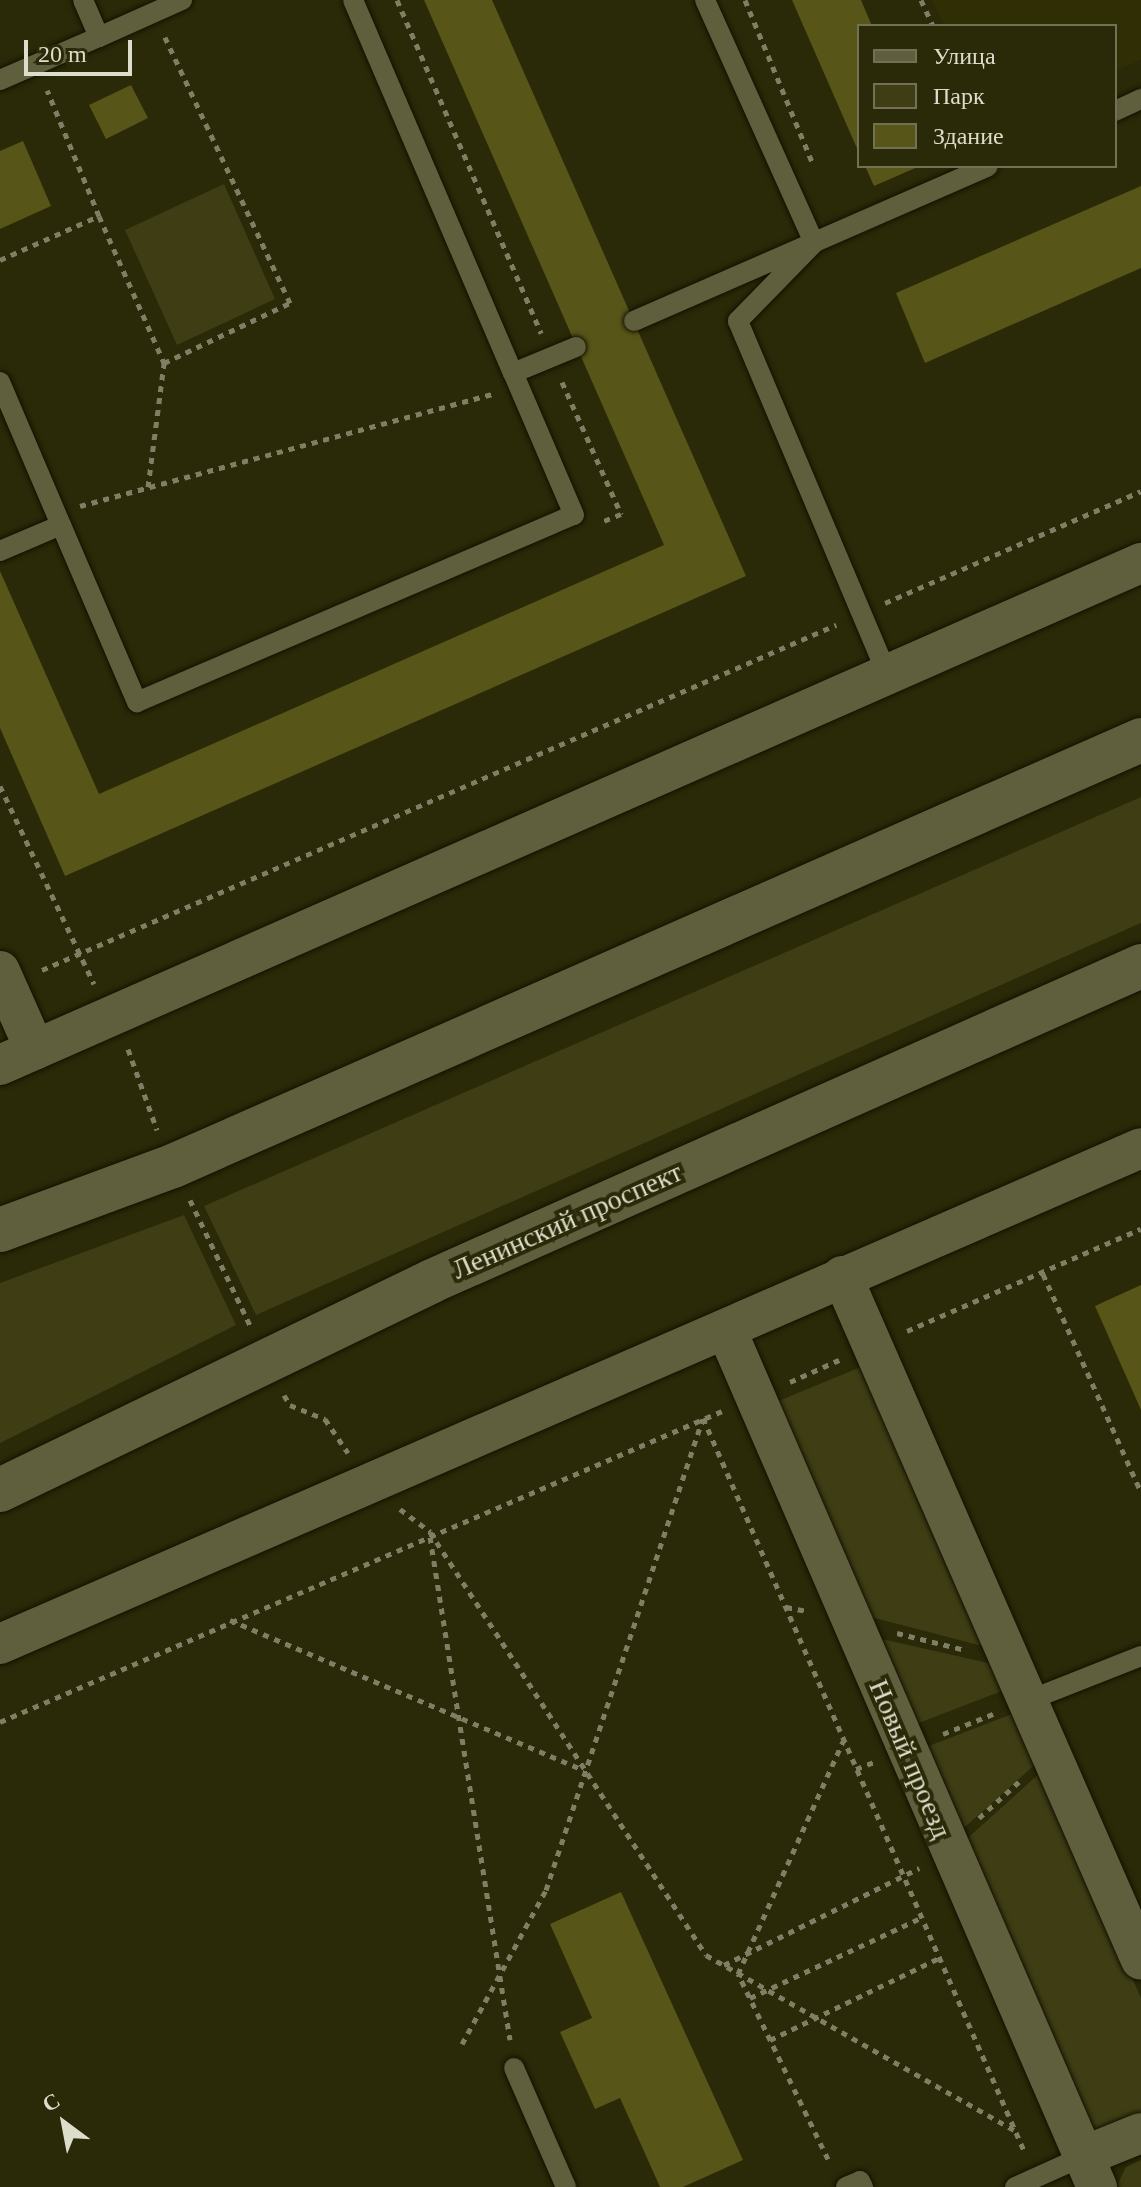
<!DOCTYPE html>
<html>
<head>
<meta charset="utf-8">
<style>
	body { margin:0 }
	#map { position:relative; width:1141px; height:2187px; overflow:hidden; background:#2a2908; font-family:"Times New Roman",serif }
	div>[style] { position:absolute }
	.built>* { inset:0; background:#302e04 }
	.green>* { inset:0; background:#3e3d14 }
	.building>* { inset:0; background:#575518 }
	.path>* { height:5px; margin-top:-2.5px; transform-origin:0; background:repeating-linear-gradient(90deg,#7f7f65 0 6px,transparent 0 12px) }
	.roads { filter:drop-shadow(0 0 2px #121100) drop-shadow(0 0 2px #121100) }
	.service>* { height:20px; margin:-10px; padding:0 10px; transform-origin:10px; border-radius:10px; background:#5f5f3e }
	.minor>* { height:40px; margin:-20px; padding:0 20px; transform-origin:20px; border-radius:20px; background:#5f5f3e }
	.secondary>* { height:44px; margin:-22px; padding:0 22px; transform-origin:22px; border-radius:22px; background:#5f5f3e }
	span { translate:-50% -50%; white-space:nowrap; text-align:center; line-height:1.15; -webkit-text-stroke:8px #2a2908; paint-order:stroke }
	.street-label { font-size:28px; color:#dcddca }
	.legend { position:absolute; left:857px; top:24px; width:260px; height:144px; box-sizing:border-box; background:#2a2908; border:2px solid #717156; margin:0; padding:10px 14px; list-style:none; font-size:24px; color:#dcddca }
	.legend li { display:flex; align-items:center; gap:16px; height:40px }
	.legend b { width:40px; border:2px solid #717156 }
	.north { position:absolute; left:24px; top:2083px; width:80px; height:80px; -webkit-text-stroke:6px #2a2908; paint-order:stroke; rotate:328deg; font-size:22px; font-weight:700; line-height:32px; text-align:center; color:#dcddca }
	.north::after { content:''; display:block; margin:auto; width:28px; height:36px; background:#dcddca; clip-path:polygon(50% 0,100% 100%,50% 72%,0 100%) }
	.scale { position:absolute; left:24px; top:40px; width:108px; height:36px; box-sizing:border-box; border:4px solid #dcddca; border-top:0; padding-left:10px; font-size:24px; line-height:28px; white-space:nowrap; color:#dcddca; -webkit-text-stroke:6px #2a2908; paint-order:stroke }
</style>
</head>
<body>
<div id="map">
	<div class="built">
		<div style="clip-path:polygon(932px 0,1141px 0,1141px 60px,1115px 71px,1115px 26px,944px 26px)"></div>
	</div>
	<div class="green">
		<div style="clip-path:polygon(224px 184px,275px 299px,177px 345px,125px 230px)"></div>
		<div style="clip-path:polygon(1141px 797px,1141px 923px,256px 1315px,204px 1206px)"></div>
		<div style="clip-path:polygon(184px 1215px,236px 1325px,0 1443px,0 1283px)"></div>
		<div style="clip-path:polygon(868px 1364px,994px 1649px,863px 1615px,771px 1404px)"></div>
		<div style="clip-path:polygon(873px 1637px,997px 1665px,1007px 1689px,911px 1726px)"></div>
		<div style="clip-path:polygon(1017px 1712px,1038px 1762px,957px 1834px,921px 1749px)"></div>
		<div style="clip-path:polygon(1042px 1771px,1141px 1998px,1141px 2120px,1091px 2132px,961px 1844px)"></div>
		<div style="clip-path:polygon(1141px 2160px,1141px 2187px,1116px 2187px,1126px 2167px)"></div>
	</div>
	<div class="building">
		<div style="clip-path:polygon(424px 0,492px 0,746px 576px,65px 876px,0 728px,0 571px,99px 794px,664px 545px)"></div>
		<div style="clip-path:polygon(792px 0,861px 0,872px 26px,859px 26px,859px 153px)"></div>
		<div style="clip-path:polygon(131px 85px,148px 118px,106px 139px,89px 105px)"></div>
		<div style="clip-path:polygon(23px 141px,51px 206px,0 229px,0 151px)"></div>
		<div style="clip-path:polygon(865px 166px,920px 166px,874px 186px)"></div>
		<div style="clip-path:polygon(1141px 186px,1141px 268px,925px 363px,896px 293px)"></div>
		<div style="clip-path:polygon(1141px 1285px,1141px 1410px,1095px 1306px)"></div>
		<div style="clip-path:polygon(621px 1892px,743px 2160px,683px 2187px,660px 2187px,620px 2098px,595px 2109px,560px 2032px,592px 2018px,550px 1924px)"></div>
	</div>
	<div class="path">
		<div style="left:397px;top:0;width:363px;rotate:66.6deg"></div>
		<div style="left:745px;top:0;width:178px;rotate:67.5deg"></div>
		<div style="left:921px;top:0;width:29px;rotate:65deg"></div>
		<div style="left:99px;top:216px;width:161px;rotate:66.1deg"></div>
		<div style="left:0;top:260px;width:108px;rotate:-24deg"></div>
		<div style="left:99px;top:216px;width:136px;rotate:-112.4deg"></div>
		<div style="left:562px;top:382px;width:145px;rotate:65.9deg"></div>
		<div style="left:621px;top:514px;width:22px;rotate:158deg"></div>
		<div style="left:148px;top:487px;width:125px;rotate:-82.6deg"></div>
		<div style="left:164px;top:363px;width:140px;rotate:-25.5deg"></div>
		<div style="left:290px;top:303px;width:294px;rotate:-115.2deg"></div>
		<div style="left:80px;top:506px;width:430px;rotate:-15.2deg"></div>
		<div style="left:885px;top:603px;width:279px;rotate:-23.6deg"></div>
		<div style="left:0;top:786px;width:219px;rotate:64.6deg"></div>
		<div style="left:42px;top:970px;width:866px;rotate:-23.49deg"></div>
		<div style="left:128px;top:1049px;width:86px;rotate:70.3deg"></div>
		<div style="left:190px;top:1200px;width:139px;rotate:64.4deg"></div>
		<div style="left:1043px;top:1274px;width:239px;rotate:65.8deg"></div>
		<div style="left:907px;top:1331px;width:255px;rotate:-23.6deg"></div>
		<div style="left:790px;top:1382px;width:54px;rotate:-24.2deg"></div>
		<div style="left:284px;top:1395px;width:12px;rotate:59deg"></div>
		<div style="left:290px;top:1405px;width:38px;rotate:22deg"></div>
		<div style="left:325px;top:1419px;width:41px;rotate:55.9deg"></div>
		<div style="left:703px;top:1418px;width:802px;rotate:66.34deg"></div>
		<div style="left:400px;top:1509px;width:38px;rotate:37deg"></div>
		<div style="left:430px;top:1532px;width:505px;rotate:56.88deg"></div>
		<div style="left:706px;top:1955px;width:354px;rotate:29.6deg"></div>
		<div style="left:430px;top:1537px;width:509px;rotate:80.96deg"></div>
		<div style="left:786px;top:1607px;width:20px;rotate:11deg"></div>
		<div style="left:230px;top:1620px;width:384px;rotate:23deg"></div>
		<div style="left:897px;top:1633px;width:70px;rotate:14deg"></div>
		<div style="left:0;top:1722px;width:786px;rotate:-23.3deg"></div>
		<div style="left:943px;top:1734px;width:54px;rotate:-21.8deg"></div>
		<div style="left:856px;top:1769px;width:19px;rotate:-21deg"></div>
		<div style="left:979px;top:1818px;width:58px;rotate:-42.2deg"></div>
		<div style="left:724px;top:1965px;width:218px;rotate:-26.4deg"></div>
		<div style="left:750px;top:1998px;width:189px;rotate:-25.1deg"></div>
		<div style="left:770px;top:2040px;width:188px;rotate:-25.9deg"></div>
		<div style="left:462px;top:2044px;width:175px;rotate:-61.4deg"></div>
		<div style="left:546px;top:1890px;width:496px;rotate:-71.6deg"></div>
		<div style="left:828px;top:2159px;width:206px;rotate:-115.9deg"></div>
		<div style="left:738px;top:1974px;width:256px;rotate:-65.7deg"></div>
	</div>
	<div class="roads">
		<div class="service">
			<div style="left:353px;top:0;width:406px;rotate:66.8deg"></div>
			<div style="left:705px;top:0;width:266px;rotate:65.8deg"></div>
			<div style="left:814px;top:243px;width:109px;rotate:134.3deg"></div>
			<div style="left:738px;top:321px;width:382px;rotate:67.1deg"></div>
			<div style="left:99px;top:37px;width:91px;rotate:-24deg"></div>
			<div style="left:0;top:80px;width:108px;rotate:-23.5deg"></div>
			<div style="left:99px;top:37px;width:40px;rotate:-113.4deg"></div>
			<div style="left:1115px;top:111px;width:29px;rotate:-25deg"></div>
			<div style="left:634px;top:321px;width:386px;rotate:-23.6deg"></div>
			<div style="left:0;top:382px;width:155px;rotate:66.9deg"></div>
			<div style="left:0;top:551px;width:66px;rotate:-23.1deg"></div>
			<div style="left:61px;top:525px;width:193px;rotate:66.8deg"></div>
			<div style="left:137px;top:702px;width:475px;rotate:-23.2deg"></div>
			<div style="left:574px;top:515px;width:155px;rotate:-113.2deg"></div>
			<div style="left:513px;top:373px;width:68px;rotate:-22.4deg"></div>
			<div style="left:1027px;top:1701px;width:123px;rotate:-21.5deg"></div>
			<div style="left:514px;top:2068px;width:130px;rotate:66.4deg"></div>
			<div style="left:846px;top:2187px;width:15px;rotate:-23deg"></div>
			<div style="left:860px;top:2181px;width:7px;rotate:63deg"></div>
			<div style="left:1015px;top:2187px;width:76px;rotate:-24.2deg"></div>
		</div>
		<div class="minor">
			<div style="left:0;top:971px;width:86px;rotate:66.1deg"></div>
			<div style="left:0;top:1065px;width:1247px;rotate:-23.75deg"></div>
			<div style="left:842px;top:1276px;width:746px;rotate:66.39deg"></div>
			<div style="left:726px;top:1329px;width:935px;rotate:66.62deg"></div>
			<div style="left:0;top:1644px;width:1244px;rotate:-23.49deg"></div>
			<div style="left:1084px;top:2156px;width:61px;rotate:-22deg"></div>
		</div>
		<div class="secondary">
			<div style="left:0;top:1230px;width:184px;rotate:-20.3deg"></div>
			<div style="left:173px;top:1166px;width:1058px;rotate:-23.75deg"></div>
			<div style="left:0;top:1490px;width:480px;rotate:-25.8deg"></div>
			<div style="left:432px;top:1281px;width:776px;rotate:-23.95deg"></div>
		</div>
	</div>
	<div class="street-label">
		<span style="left:567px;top:1221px;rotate:-24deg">Ленинский проспект</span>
		<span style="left:910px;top:1759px;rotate:67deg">Новый проезд</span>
	</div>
	<ul class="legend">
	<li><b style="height:10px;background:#5f5f3e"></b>Улица</li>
	<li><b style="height:22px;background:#3e3d14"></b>Парк</li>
	<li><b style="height:22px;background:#575518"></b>Здание</li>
	</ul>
	<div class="north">С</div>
	<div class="scale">20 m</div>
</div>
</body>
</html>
